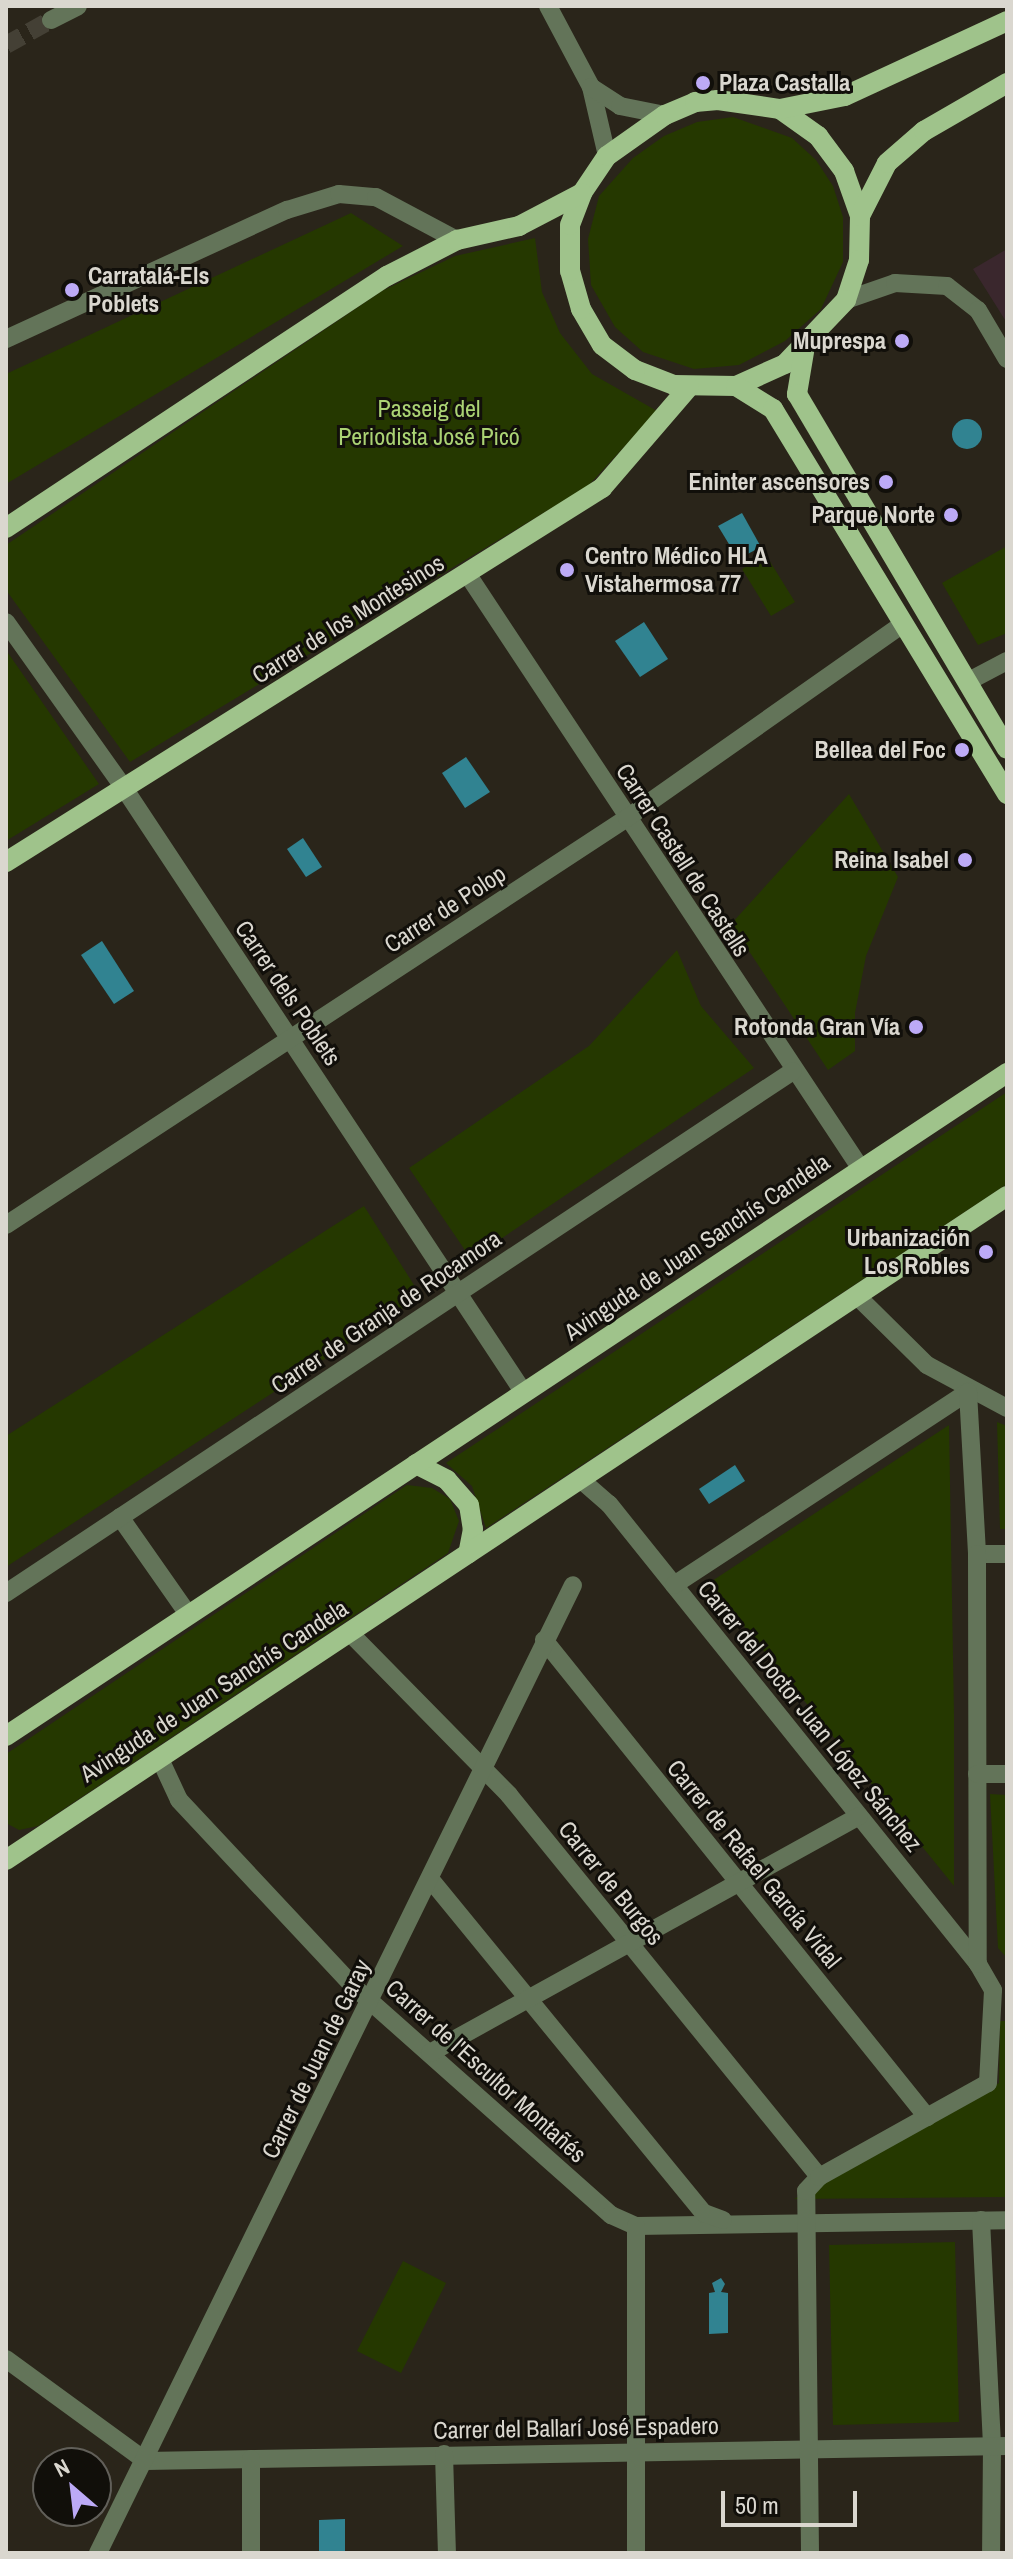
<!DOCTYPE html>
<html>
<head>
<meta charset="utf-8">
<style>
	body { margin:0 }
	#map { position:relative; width:1013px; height:2559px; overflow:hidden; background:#2a251a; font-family:"Archivo Narrow",sans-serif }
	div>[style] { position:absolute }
	.education>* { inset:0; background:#3a272d }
	.green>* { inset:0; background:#253800 }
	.water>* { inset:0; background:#318391 }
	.round { border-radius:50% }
	.minor-tunnel>* { height:18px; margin-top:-9px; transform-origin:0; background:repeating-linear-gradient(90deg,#444035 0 18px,transparent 0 27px) }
	.minor>* { height:18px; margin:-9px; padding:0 9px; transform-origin:9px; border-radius:9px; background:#637459 }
	.major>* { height:20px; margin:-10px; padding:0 10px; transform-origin:10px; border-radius:10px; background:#9fc38b }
	.dots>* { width:22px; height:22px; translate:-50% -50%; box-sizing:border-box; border:4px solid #110f0a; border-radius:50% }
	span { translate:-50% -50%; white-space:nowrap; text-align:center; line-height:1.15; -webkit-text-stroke:6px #110f0a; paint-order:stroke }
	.poi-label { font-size:24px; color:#dad7cf; font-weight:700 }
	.left { translate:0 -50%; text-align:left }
	.right { translate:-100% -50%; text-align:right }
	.park-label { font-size:24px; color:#abd374 }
	.street-label { font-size:24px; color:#dad7cf }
	.frame { position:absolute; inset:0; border:8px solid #dad7cf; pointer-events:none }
	.north { position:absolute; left:32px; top:2447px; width:80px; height:80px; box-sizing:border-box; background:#110f0a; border:2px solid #615f59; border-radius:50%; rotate:332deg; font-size:22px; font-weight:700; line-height:32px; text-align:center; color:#dad7cf }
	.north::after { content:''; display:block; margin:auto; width:28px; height:36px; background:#bcaaf6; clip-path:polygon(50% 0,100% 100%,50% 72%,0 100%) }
	.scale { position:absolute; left:721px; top:2491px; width:136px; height:36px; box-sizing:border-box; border:4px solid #dad7cf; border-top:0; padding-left:10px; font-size:24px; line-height:28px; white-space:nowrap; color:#dad7cf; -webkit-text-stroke:6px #110f0a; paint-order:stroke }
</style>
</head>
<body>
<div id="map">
	<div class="education">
		<div style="clip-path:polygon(1007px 249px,1007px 323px,973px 269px)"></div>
	</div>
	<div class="green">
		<div style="clip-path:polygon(733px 117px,792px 138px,816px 160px,833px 186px,843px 217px,843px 262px,821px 309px,785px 341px,739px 365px,694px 369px,643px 352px,615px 327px,591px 285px,588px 239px,599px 196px,633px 158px,664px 136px,697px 122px)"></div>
		<div style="clip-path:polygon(351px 213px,403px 246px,6px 484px,6px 374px)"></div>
		<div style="clip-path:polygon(535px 238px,542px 292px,560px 333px,592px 374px,657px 411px,588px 486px,130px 762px,6px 590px,6px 545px,382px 291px,455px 256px)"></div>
		<div style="clip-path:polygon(1007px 546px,1007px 633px,978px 645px,942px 583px)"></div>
		<div style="clip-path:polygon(766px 555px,795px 602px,771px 616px,742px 569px)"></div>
		<div style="clip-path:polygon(6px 650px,99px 784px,6px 841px)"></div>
		<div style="clip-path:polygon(849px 794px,898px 877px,866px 956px,855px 1013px,855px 1051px,828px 1070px,731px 924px)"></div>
		<div style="clip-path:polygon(677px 950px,701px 1006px,754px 1068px,471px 1259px,409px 1168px,589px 1046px)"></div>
		<div style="clip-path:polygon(1007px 1092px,1007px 1184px,486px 1528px,472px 1486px,446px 1463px)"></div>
		<div style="clip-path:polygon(364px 1206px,421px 1296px,6px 1567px,6px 1436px)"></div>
		<div style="clip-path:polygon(997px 1422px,1007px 1426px,1007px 1529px,1000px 1529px)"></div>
		<div style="clip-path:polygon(949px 1425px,954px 1715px,954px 1886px,709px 1583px)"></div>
		<div style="clip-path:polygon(407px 1485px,432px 1488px,450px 1499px,459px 1521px,448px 1553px,38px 1826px,19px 1830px,6px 1823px,6px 1754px)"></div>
		<div style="clip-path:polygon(990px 1794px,1007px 1795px,1007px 1958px,998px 1948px)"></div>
		<div style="clip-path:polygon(1000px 2021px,1007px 2021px,1007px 2197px,794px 2199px,999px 2083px)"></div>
		<div style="clip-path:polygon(955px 2242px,959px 2422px,833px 2425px,829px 2245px)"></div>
		<div style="clip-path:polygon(403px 2261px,446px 2283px,401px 2373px,357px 2351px)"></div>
	</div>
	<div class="water">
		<div class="round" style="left:952px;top:419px;width:30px;height:30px"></div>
		<div style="clip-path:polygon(742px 513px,761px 547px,738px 559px,718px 526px)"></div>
		<div style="clip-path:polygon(644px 622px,668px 659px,640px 677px,615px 641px)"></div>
		<div style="clip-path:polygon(466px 757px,490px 792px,465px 808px,442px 773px)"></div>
		<div style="clip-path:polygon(303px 838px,322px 867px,306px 877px,287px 849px)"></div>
		<div style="clip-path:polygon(102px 941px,134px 991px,114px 1004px,81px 955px)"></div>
		<div style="clip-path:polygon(735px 1465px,745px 1481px,709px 1504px,699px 1489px)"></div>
		<div style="clip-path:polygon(721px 2278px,725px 2284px,721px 2292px,728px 2293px,728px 2333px,709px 2334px,709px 2293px,715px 2292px,712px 2283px)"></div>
		<div style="clip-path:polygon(345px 2519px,345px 2553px,319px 2553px,319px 2520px)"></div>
	</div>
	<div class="minor-tunnel">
		<div style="left:6px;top:45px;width:51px;rotate:-29.1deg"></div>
	</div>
	<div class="minor">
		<div style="left:548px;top:6px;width:92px;rotate:62deg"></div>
		<div style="left:591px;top:87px;width:71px;rotate:76.9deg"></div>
		<div style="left:51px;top:20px;width:30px;rotate:-27deg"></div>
		<div style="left:591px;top:87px;width:35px;rotate:33deg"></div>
		<div style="left:620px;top:106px;width:46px;rotate:11.3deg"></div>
		<div style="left:846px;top:300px;width:52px;rotate:-19.1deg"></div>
		<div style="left:895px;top:283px;width:52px;rotate:3.3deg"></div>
		<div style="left:947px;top:286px;width:39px;rotate:38deg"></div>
		<div style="left:978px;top:310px;width:57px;rotate:59.4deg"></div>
		<div style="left:6px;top:339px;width:309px;rotate:-24.7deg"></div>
		<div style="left:287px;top:210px;width:54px;rotate:-17.1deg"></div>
		<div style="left:339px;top:194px;width:37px;rotate:5deg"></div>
		<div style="left:376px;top:197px;width:92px;rotate:28deg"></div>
		<div style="left:468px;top:575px;width:712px;rotate:56.51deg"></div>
		<div style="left:6px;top:622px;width:204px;rotate:54.6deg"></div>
		<div style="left:124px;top:788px;width:725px;rotate:56.53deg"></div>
		<div style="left:967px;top:682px;width:45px;rotate:-27.7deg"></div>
		<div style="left:6px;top:1225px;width:742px;rotate:-33.24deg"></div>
		<div style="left:627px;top:818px;width:337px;rotate:-35.1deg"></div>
		<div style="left:857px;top:1296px;width:98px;rotate:44.6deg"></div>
		<div style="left:927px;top:1365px;width:91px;rotate:28.3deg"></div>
		<div style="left:580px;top:1479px;width:38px;rotate:41deg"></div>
		<div style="left:609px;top:1504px;width:590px;rotate:51.26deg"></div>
		<div style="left:978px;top:1964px;width:30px;rotate:60deg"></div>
		<div style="left:120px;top:1517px;width:118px;rotate:55deg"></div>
		<div style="left:977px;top:1554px;width:30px"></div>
		<div style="left:674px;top:1585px;width:352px;rotate:-33.3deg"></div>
		<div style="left:968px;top:1392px;width:162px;rotate:86.8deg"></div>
		<div style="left:977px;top:1554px;width:410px;rotate:89.9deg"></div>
		<div style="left:6px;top:1593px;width:944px;rotate:-33.56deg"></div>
		<div style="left:350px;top:1633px;width:227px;rotate:45.5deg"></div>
		<div style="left:509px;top:1795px;width:492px;rotate:50.9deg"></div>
		<div style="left:544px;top:1640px;width:612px;rotate:51.24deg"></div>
		<div style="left:160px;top:1759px;width:45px;rotate:65.1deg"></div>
		<div style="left:179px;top:1800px;width:255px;rotate:46.9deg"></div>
		<div style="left:353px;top:1986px;width:345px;rotate:41.6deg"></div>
		<div style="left:611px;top:2215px;width:27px;rotate:24deg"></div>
		<div style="left:636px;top:2226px;width:371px;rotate:-0.9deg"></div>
		<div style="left:977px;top:1774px;width:30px"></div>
		<div style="left:431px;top:1880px;width:431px;rotate:50.7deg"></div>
		<div style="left:704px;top:2213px;width:20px;rotate:20deg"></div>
		<div style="left:430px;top:2053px;width:490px;rotate:-28.9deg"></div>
		<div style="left:981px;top:2220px;width:226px;rotate:87.2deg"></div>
		<div style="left:992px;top:2446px;width:107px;rotate:90.5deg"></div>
		<div style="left:6px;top:2359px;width:173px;rotate:36.1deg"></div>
		<div style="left:146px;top:2461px;width:861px;rotate:-1deg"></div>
		<div style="left:444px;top:2454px;width:99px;rotate:88.3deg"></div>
		<div style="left:251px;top:2459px;width:94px;rotate:90deg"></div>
		<div style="left:98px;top:2553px;width:1078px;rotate:-63.86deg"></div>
		<div style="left:636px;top:2553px;width:327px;rotate:-90deg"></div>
		<div style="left:810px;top:2553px;width:362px;rotate:-90.6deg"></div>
		<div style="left:806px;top:2191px;width:19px;rotate:-47deg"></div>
		<div style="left:819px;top:2177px;width:193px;rotate:-29.1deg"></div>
		<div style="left:988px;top:2083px;width:93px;rotate:-86.9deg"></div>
	</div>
	<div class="major">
		<div style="left:718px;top:100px;width:63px;rotate:8.3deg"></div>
		<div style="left:780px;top:109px;width:47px;rotate:35.4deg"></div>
		<div style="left:818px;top:136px;width:44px;rotate:53.4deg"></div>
		<div style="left:844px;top:171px;width:48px;rotate:70.4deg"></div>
		<div style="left:860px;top:216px;width:44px;rotate:91.3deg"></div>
		<div style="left:859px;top:260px;width:42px;rotate:108deg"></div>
		<div style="left:846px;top:300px;width:88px;rotate:133.6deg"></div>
		<div style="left:785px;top:364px;width:54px;rotate:155.8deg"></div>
		<div style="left:736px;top:386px;width:62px;rotate:-179.1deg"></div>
		<div style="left:674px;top:385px;width:42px;rotate:-159deg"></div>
		<div style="left:635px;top:370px;width:41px;rotate:-142.9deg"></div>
		<div style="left:602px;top:345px;width:42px;rotate:-120.3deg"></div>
		<div style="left:581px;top:309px;width:40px;rotate:-106deg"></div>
		<div style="left:570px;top:271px;width:46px;rotate:-90deg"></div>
		<div style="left:570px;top:225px;width:34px;rotate:-69deg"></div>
		<div style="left:582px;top:193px;width:45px;rotate:-56deg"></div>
		<div style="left:607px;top:156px;width:71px;rotate:-35.3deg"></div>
		<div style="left:665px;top:115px;width:33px;rotate:-23deg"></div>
		<div style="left:695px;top:102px;width:23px;rotate:-5deg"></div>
		<div style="left:780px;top:109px;width:66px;rotate:-11.3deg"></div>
		<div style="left:845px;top:96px;width:179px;rotate:-24.8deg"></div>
		<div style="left:860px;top:216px;width:59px;rotate:-63deg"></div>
		<div style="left:887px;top:163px;width:49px;rotate:-40.9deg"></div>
		<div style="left:924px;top:131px;width:96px;rotate:-30deg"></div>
		<div style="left:805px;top:346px;width:49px;rotate:99.5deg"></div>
		<div style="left:797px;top:394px;width:412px;rotate:59.4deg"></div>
		<div style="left:736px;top:386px;width:44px;rotate:31.9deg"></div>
		<div style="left:773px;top:409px;width:451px;rotate:58.7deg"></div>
		<div style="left:6px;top:528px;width:457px;rotate:-33.5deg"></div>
		<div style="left:387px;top:276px;width:79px;rotate:-27.2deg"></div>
		<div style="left:457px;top:240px;width:64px;rotate:-12.7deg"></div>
		<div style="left:519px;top:226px;width:71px;rotate:-27.6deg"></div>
		<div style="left:6px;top:862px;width:704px;rotate:-32.11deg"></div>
		<div style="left:602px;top:488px;width:133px;rotate:-49.3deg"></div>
		<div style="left:416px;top:1464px;width:35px;rotate:27deg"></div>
		<div style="left:447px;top:1480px;width:33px;rotate:49deg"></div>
		<div style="left:469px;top:1505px;width:24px;rotate:81deg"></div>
		<div style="left:473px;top:1529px;width:25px;rotate:101deg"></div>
		<div style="left:6px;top:1736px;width:1201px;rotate:-33.52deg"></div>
		<div style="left:6px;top:1860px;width:1201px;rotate:-33.56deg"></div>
	</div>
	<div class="dots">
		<div style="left:703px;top:83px;background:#bcaaf6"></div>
		<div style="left:72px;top:290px;background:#bcaaf6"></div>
		<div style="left:902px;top:341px;background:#bcaaf6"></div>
		<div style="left:886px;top:482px;background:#bcaaf6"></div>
		<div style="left:951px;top:515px;background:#bcaaf6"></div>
		<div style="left:567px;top:570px;background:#bcaaf6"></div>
		<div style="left:962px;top:750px;background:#bcaaf6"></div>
		<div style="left:965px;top:860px;background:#bcaaf6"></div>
		<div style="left:916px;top:1027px;background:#bcaaf6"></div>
		<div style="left:986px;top:1252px;background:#bcaaf6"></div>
	</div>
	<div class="poi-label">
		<span class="left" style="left:719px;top:83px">Plaza Castalla</span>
		<span class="left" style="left:88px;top:290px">Carratalá-Els<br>Poblets</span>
		<span class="right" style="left:886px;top:341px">Muprespa</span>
		<span class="right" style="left:870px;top:482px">Eninter ascensores</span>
		<span class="right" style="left:935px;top:515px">Parque Norte</span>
		<span class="left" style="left:585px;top:570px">Centro Médico HLA<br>Vistahermosa 77</span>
		<span class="right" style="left:946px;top:750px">Bellea del Foc</span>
		<span class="right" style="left:949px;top:860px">Reina Isabel</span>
		<span class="right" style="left:900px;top:1027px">Rotonda Gran Vía</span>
		<span class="right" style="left:970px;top:1252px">Urbanización<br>Los Robles</span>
	</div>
	<div class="park-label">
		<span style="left:429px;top:423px">Passeig del<br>Periodista José Picó</span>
	</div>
	<div class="street-label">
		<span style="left:348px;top:619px;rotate:-32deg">Carrer de los Montesinos</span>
		<span style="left:683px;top:860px;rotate:57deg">Carrer Castell de Castells</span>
		<span style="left:445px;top:909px;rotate:-33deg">Carrer de Polop</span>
		<span style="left:288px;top:993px;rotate:56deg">Carrer dels Poblets</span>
		<span style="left:697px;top:1247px;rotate:-34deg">Avinguda de Juan Sanchís Candela</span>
		<span style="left:386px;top:1312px;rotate:-34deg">Carrer de Granja de Rocamora</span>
		<span style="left:214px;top:1691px;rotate:-33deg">Avinguda de Juan Sanchís Candela</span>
		<span style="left:810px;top:1716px;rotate:51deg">Carrer del Doctor Juan López Sánchez</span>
		<span style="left:754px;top:1864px;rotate:51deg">Carrer de Rafael García Vidal</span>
		<span style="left:611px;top:1883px;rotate:51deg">Carrer de Burgos</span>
		<span style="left:316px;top:2059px;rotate:-64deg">Carrer de Juan de Garay</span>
		<span style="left:486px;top:2071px;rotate:42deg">Carrer de l'Escultor Montañés</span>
		<span style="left:576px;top:2428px;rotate:-1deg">Carrer del Ballarí José Espadero</span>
	</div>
	<div class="frame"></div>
	<div class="north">N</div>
	<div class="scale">50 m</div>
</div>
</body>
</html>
